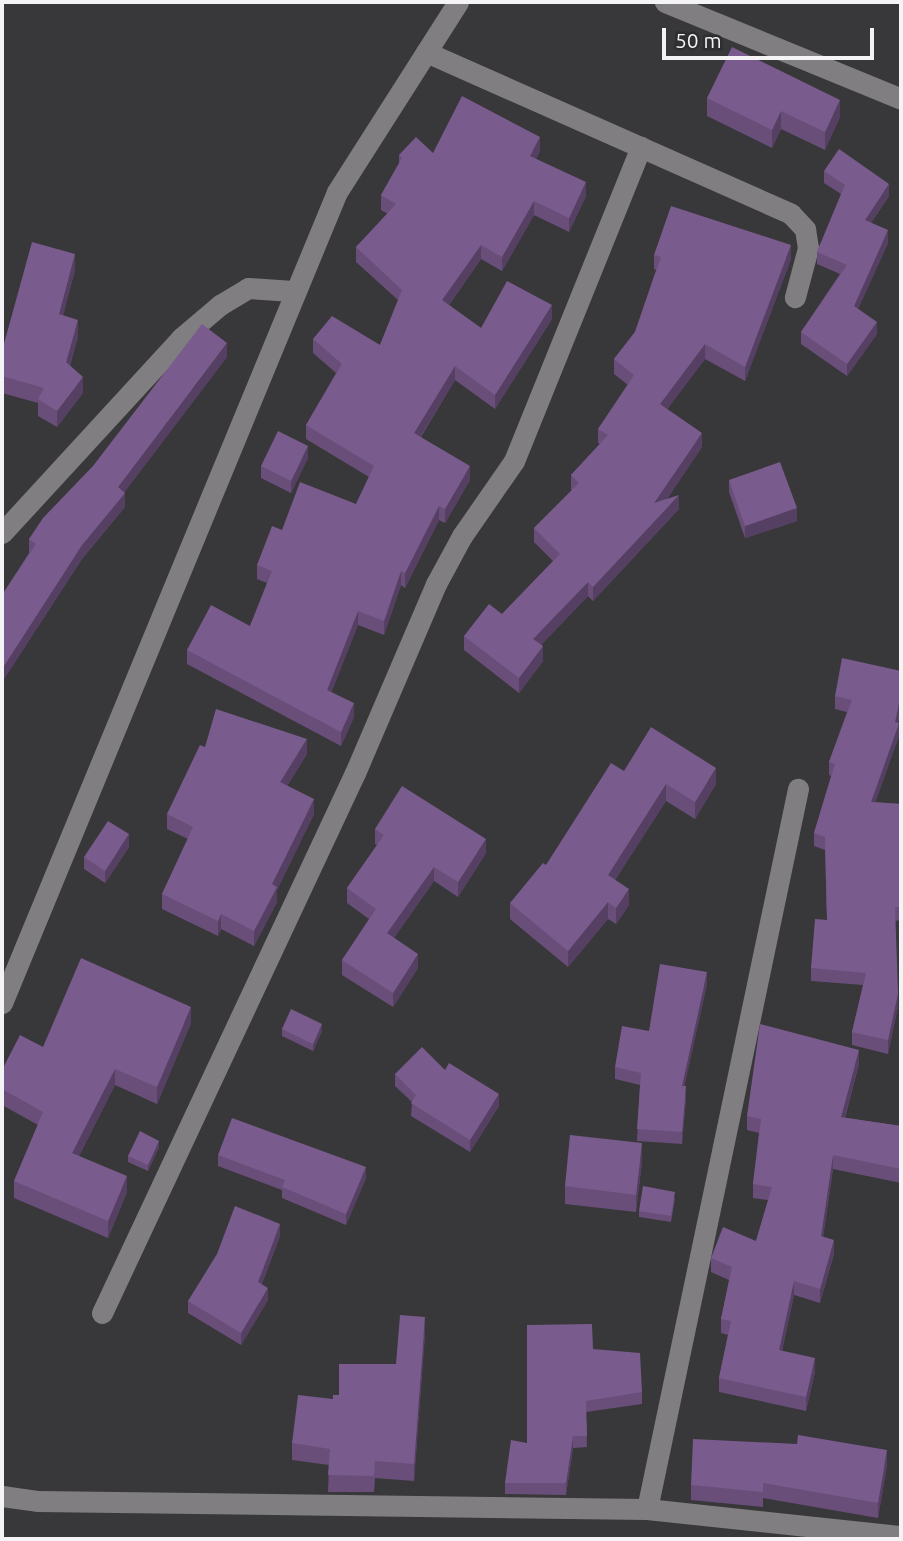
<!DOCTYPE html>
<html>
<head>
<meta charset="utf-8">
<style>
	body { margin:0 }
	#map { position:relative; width:903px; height:1541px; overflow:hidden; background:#38373a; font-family:Ubuntu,sans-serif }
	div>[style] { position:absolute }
	.minor>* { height:21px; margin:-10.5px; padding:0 10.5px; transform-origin:10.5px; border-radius:10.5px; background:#807e81 }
	.wall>* { inset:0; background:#694e79 }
	.shaded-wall>* { inset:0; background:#554063 }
	.building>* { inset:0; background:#7a5b8d }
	span { translate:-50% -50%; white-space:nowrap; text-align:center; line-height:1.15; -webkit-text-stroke:7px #2e2d2f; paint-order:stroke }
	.frame { position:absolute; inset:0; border:4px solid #f4f3f5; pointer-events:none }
	.scale { position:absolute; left:662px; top:28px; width:212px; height:32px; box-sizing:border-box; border:4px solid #f4f3f5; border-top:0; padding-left:9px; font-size:21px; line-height:24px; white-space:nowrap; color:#f4f3f5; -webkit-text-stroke:5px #2e2d2f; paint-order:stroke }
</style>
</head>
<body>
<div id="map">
	<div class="minor">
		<div style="left:665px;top:2px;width:255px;rotate:22.3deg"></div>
		<div style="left:426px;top:52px;width:399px;rotate:23.9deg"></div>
		<div style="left:791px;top:214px;width:21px;rotate:47deg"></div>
		<div style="left:805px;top:229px;width:19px;rotate:81deg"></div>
		<div style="left:808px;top:248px;width:51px;rotate:104.9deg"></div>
		<div style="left:2px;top:533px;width:265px;rotate:-47.4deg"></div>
		<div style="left:181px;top:338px;width:51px;rotate:-40.2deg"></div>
		<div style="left:220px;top:305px;width:33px;rotate:-31deg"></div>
		<div style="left:248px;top:288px;width:45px;rotate:3.8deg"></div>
		<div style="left:2px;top:1003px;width:877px;rotate:-67.56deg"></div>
		<div style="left:337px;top:192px;width:225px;rotate:-57.5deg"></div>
		<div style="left:102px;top:1313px;width:596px;rotate:-64.9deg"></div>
		<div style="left:355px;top:773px;width:206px;rotate:-66.8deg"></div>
		<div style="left:436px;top:584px;width:55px;rotate:-61.6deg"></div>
		<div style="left:462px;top:536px;width:91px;rotate:-55.3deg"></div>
		<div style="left:514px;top:461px;width:339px;rotate:-68deg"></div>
		<div style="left:2px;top:1496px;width:35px;rotate:8deg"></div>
		<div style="left:37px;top:1501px;width:610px;rotate:0.75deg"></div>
		<div style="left:647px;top:1509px;width:255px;rotate:6.1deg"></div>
		<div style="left:647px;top:1509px;width:736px;rotate:-78.16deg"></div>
	</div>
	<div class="wall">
		<div style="clip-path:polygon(707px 98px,840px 117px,825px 150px,781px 129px,772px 148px,707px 116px)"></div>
		<div style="clip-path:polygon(540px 151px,536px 159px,586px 196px,569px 232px,534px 215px,502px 271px,481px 259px,449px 305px,481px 328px,552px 319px,495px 409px,455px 380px,421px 437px,470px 480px,445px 523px,439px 520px,405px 588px,401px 585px,384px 635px,358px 625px,331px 692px,354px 717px,341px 746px,187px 664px,187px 650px,250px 626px,267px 583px,257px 579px,257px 565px,282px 530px,356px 504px,369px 477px,306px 439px,306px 425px,336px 373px,313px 353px,313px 339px,380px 345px,398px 300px,356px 262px,356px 247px,388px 214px,381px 210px,381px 195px,399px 163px,399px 155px,433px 153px)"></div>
		<div style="clip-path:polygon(824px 171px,889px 196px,871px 223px,888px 243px,858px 309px,877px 334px,847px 376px,801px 344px,801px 332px,840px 274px,817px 264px,817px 252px,841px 194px,824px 183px)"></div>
		<div style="clip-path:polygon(654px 255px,791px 259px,745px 381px,705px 359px,667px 409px,702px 447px,667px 499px,679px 509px,593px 601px,588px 596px,541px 645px,543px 661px,519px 693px,464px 650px,464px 636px,502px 614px,553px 561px,534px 542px,534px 528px,572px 490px,571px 490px,571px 475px,600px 444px,598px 443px,598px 429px,628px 385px,614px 374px,614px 359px,635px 332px,656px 270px,654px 269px)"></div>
		<div style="clip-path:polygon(75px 270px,63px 315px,78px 336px,70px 366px,83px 393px,57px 427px,38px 416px,38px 403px,2px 393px,2px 351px)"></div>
		<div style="clip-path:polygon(227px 357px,124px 492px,125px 507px,82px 559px,2px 682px,2px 595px,29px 553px,29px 539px)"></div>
		<div style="clip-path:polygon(308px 458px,291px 493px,261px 478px,261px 466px)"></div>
		<div style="clip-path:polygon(729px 480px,797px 521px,745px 538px,729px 492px)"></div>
		<div style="clip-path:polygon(901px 671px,901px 706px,898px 723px,899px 736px,875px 802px,901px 804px,901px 920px,895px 921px,898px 1006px,888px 1054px,852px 1045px,852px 1032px,863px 985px,811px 981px,811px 968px,827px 920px,825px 850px,814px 846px,814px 833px,831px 776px,829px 775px,829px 762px,847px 712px,835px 709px,835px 696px)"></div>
		<div style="clip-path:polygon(205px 747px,307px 754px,287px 786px,314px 814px,277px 890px,277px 902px,254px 946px,221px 929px,218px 936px,162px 909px,162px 894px,188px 839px,167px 829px,167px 814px)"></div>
		<div style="clip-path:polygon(624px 771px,716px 784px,695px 819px,666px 801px,615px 880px,629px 905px,616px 924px,608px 919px,568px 967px,510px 919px,510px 903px,546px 865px)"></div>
		<div style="clip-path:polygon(375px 829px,486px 853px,458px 897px,434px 881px,394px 938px,418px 968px,393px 1007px,342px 975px,342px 960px,369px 919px,347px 903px,347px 888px,377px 845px,375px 844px)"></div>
		<div style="clip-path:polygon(129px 847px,105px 883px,84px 869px,84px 857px)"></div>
		<div style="clip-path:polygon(707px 984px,684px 1086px,686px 1098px,682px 1144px,637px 1141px,640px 1085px,615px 1079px,615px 1067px,649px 1031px)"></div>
		<div style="clip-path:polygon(191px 1023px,157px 1104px,115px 1085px,79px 1156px,127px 1192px,108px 1238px,14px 1198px,14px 1181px,38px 1125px,2px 1105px,2px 1070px,43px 1047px)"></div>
		<div style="clip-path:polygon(282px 1029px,322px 1031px,313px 1051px,282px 1036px)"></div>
		<div style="clip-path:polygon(859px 1064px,845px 1118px,901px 1126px,901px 1183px,833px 1169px,823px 1237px,834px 1254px,820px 1303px,794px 1295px,782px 1351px,815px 1372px,806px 1411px,719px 1392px,719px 1378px,728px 1335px,721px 1333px,721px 1319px,729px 1280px,711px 1272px,711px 1258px,756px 1241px,768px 1200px,753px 1198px,753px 1184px,759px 1133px,747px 1130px,747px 1116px)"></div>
		<div style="clip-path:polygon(445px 1070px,499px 1106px,470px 1152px,411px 1116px,412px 1102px,395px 1086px,395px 1074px)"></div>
		<div style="clip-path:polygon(159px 1147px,148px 1171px,128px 1162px,128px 1156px)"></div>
		<div style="clip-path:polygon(218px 1155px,366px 1178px,346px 1225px,282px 1198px,282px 1190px,218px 1166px)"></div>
		<div style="clip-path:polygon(642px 1161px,636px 1212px,565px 1204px,565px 1186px)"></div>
		<div style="clip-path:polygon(675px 1198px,671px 1222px,639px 1217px,639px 1211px)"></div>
		<div style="clip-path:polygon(901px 1228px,901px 1248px,900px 1248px,900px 1234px)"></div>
		<div style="clip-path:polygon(280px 1236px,262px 1284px,268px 1300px,241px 1345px,188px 1313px,188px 1301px)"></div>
		<div style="clip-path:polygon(425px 1334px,414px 1481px,375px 1478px,374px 1492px,328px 1492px,329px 1465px,292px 1460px,292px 1443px,339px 1395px,396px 1364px)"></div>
		<div style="clip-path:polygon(593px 1349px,642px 1392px,642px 1404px,586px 1412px,587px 1447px,573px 1448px,566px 1495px,505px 1494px,505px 1483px,527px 1443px)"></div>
		<div style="clip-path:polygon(887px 1465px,878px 1518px,763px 1498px,763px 1507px,691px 1500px,691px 1485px)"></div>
	</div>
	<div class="shaded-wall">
		<div style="clip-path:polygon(840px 100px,840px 117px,825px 150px,825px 132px)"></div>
		<div style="clip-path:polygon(781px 111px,781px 129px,772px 148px,772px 130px)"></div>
		<div style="clip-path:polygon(540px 137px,540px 151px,530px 170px,530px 156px)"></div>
		<div style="clip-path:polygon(586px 182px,586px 196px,569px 232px,569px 218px)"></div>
		<div style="clip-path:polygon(889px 184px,889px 196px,865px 232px,865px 220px)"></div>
		<div style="clip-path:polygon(534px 201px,534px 215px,502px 271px,502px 257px)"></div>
		<div style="clip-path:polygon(888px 230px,888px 243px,854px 318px,854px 306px)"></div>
		<div style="clip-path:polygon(481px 245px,481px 259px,442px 314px,442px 300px)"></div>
		<div style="clip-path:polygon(791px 245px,791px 259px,745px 381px,745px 367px)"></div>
		<div style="clip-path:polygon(75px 254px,75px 270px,59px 331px,59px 314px)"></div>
		<div style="clip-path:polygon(552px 305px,552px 319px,495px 409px,495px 395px)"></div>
		<div style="clip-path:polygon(78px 320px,78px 336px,66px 379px,66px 362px)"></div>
		<div style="clip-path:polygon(877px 322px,877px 334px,847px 376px,847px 364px)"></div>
		<div style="clip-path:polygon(227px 343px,227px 357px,118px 501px,118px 487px)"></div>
		<div style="clip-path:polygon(705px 344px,705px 359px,660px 419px,660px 404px)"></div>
		<div style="clip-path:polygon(455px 366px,455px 380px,414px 447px,414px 433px)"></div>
		<div style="clip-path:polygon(83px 377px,83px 393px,57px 427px,57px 411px)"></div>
		<div style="clip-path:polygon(702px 433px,702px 447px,654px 518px,654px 503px)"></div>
		<div style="clip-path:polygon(308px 446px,308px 458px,291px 493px,291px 481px)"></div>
		<div style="clip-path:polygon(470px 466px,470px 480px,445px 523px,445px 509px)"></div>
		<div style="clip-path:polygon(125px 493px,125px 507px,82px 559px,2px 682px,2px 669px,82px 545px)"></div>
		<div style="clip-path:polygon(679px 495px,679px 509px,593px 601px,593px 587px)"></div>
		<div style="clip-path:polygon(439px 506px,439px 520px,405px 588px,405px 573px)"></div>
		<div style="clip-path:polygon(797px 508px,797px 521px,745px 538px,745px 526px)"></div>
		<div style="clip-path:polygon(401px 571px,401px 585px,384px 635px,384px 621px)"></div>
		<div style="clip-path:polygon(588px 582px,588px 596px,533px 653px,533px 639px)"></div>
		<div style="clip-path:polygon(358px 611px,358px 625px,327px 704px,327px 690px)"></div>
		<div style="clip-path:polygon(543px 646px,543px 661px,519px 693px,519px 678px)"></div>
		<div style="clip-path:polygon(901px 693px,901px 706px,895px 735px,895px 722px)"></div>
		<div style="clip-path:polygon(354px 703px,354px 717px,341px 746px,341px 732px)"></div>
		<div style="clip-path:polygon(899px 723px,899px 736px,871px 815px,871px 802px)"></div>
		<div style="clip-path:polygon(307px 739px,307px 754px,280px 797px,280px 782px)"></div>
		<div style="clip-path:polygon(716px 768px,716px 784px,695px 819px,695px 802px)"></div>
		<div style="clip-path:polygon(666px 784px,666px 801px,608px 891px,608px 875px)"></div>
		<div style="clip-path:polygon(314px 799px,314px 814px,277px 890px,277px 902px,254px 946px,254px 931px,272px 884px)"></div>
		<div style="clip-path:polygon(129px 834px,129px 847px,105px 883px,105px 871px)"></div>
		<div style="clip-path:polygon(486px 839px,486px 853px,458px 897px,458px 882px)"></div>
		<div style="clip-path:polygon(434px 867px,434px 881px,387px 948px,387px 933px)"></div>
		<div style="clip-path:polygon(629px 889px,629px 905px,616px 924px,616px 908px)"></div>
		<div style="clip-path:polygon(608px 902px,608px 919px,568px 967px,568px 951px)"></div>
		<div style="clip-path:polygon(221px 914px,221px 929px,218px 936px,218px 921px)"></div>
		<div style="clip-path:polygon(418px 954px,418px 968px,393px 1007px,393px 993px)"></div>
		<div style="clip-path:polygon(707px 972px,707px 984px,682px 1098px,682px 1086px)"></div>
		<div style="clip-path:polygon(898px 993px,898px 1006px,888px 1054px,888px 1040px)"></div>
		<div style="clip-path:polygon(191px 1007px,191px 1023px,157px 1104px,157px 1087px)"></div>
		<div style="clip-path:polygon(322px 1024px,322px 1031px,313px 1051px,313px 1044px)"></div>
		<div style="clip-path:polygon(859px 1050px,859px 1064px,841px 1131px,841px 1117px)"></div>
		<div style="clip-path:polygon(115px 1069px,115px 1085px,72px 1170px,72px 1153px)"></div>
		<div style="clip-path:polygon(686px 1086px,686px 1098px,682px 1144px,682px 1132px)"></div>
		<div style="clip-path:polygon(499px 1094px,499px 1106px,470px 1152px,470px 1140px)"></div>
		<div style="clip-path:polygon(159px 1141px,159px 1147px,148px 1171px,148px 1165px)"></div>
		<div style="clip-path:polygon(642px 1143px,642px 1161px,636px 1212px,636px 1195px)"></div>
		<div style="clip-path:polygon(833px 1155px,833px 1169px,821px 1250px,821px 1236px)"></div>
		<div style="clip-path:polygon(366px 1167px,366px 1178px,346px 1225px,346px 1214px)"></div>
		<div style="clip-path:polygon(127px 1176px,127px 1192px,108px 1238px,108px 1221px)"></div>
		<div style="clip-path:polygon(280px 1224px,280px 1236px,258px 1294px,258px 1282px)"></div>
		<div style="clip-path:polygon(834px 1240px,834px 1254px,820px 1303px,820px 1289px)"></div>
		<div style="clip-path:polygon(794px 1281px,794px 1295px,779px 1364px,779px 1350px)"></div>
		<div style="clip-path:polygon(268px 1288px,268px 1300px,241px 1345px,241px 1333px)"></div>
		<div style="clip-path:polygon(425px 1317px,425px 1334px,414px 1481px,414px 1464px)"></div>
		<div style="clip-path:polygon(815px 1358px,815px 1372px,806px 1411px,806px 1397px)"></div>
		<div style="clip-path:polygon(573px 1436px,573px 1448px,566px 1495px,566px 1483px)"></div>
		<div style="clip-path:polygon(887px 1450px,887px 1465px,878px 1518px,878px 1503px)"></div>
	</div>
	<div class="building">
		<div style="clip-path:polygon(732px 47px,840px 100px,825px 132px,781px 111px,772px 130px,707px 98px)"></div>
		<div style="clip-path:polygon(462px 96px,540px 137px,530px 156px,586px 182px,569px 218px,534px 201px,502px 257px,481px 245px,442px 300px,481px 328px,507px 281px,552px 305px,495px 395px,455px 366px,414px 433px,470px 466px,445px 509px,439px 506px,405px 573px,401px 571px,384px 621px,358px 611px,327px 690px,354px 703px,341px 732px,187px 650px,211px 605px,250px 626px,272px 571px,257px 565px,272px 526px,282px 530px,300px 482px,356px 504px,374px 466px,306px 425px,342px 364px,313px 339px,332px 316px,380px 345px,402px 290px,356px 247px,396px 204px,381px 195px,402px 158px,399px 155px,416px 137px,433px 153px)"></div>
		<div style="clip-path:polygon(839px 149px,889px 184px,865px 220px,888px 230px,854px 306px,877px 322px,847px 364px,801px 332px,847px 265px,817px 252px,845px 185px,824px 171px)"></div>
		<div style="clip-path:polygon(671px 206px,791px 245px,745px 367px,705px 344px,660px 404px,702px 433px,654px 503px,679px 495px,593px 587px,588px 582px,533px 639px,543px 646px,519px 678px,464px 636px,489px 604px,502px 614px,560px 554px,534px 528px,579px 483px,571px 475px,608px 435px,598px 429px,634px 375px,614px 359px,635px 332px,661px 257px,654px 255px)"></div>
		<div style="clip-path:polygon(32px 242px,75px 254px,59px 314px,78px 320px,66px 362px,83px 377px,57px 411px,38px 399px,44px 388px,2px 376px,2px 351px)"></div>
		<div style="clip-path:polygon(202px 324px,227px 343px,118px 487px,125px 493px,82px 545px,2px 669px,2px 595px,36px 544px,29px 539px,43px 518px,93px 466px)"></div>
		<div style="clip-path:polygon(278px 431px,308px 446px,291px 481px,261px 466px)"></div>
		<div style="clip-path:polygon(780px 462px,797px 508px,745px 526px,729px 480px)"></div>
		<div style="clip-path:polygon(842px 658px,901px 671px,901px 693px,895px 722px,899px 723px,871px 802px,901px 804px,901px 907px,895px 907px,898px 993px,888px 1040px,852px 1032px,866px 973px,811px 968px,815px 919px,827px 920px,825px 837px,814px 833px,835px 764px,829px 762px,852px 700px,835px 696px)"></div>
		<div style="clip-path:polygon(216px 709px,307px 739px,280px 782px,314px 799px,272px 884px,277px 887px,254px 931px,221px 914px,218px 921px,162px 894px,193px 827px,167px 814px,200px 745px,205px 747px)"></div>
		<div style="clip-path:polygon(651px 727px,716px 768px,695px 802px,666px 784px,608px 875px,629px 889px,616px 908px,608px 902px,568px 951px,510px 903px,543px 863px,546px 865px,611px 763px,624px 771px)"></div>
		<div style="clip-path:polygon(402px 786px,486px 839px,458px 882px,434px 867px,387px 933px,418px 954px,393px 993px,342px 960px,376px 909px,347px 888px,384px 835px,375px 829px)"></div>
		<div style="clip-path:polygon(108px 821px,129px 834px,105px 871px,84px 857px)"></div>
		<div style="clip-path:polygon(81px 958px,191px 1007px,157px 1087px,115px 1069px,72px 1153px,127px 1176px,108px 1221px,14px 1181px,43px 1112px,2px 1089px,2px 1070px,20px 1035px,43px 1047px)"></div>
		<div style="clip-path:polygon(660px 964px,707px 972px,682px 1086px,686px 1086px,682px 1132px,637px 1129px,641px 1073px,615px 1067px,622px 1026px,649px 1031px)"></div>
		<div style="clip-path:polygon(291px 1009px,322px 1024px,313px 1044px,282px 1029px)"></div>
		<div style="clip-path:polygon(760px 1024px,859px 1050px,841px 1117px,901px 1126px,901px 1169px,833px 1155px,821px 1236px,834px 1240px,820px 1289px,794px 1281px,779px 1350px,815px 1358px,806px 1397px,719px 1378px,731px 1321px,721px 1319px,732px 1267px,711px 1258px,723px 1227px,756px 1241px,772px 1187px,753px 1184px,761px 1119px,747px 1116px)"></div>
		<div style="clip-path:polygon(422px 1047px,445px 1070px,449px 1063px,499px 1094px,470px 1140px,411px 1103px,416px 1095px,395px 1074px)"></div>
		<div style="clip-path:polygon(232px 1118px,366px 1167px,346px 1214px,282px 1187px,285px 1180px,218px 1155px)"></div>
		<div style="clip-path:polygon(140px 1131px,159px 1141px,148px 1165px,128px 1156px)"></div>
		<div style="clip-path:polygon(570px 1135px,642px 1143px,636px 1195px,565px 1186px)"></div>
		<div style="clip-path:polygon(643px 1186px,675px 1192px,671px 1216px,639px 1211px)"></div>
		<div style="clip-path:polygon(235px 1206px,280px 1224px,258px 1282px,268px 1288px,241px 1333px,188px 1301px,217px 1254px)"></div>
		<div style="clip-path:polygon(400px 1315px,425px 1317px,414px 1464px,375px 1461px,374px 1476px,328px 1475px,330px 1449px,292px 1443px,298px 1395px,333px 1399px,333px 1395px,339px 1395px,339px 1364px,396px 1364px)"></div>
		<div style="clip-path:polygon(592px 1324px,593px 1349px,640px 1353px,642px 1392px,586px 1401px,587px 1436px,573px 1436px,566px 1483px,505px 1483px,511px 1440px,527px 1443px,527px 1325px)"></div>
		<div style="clip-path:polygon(798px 1435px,887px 1450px,878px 1503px,763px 1483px,763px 1492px,691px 1485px,693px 1439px,797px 1444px)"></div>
	</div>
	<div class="frame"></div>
	<div class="scale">50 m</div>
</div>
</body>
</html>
